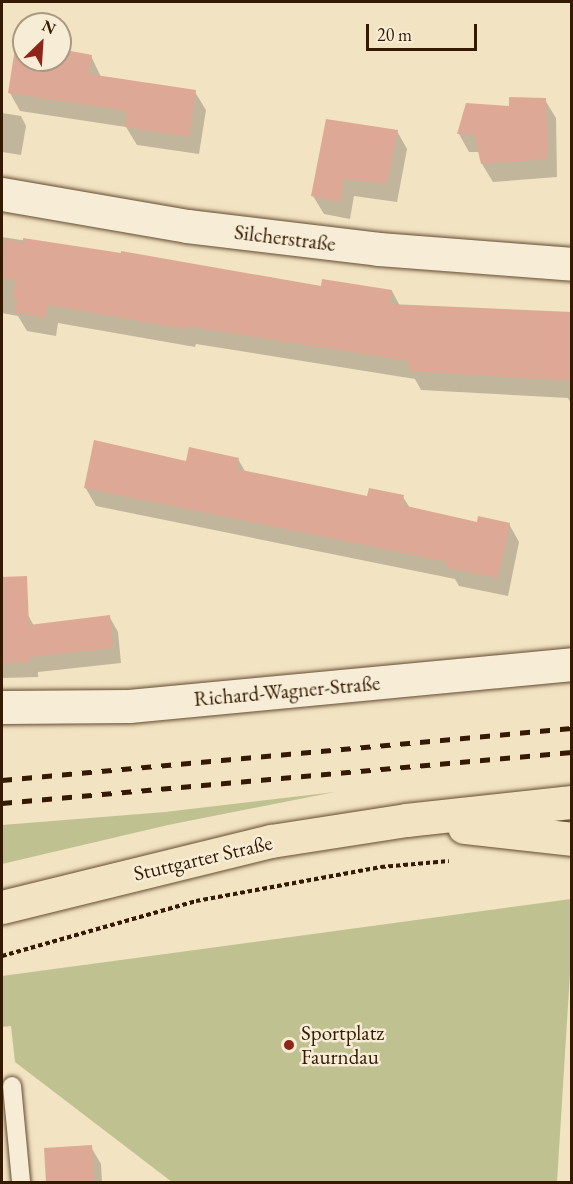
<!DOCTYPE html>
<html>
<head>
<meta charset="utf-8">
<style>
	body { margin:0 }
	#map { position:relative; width:573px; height:1184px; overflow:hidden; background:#f2e3c2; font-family:"EB Garamond",serif }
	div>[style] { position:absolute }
	.green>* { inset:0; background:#bfc290 }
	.shadow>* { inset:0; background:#0003 }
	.building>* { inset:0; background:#dda895 }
	.path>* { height:4px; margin-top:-2px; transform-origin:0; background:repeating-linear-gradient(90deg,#351a02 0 4.5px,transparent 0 7.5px) }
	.roads { filter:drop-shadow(0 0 2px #644c32) drop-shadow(0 0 2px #644c32) }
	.service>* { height:18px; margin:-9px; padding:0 9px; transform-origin:9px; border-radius:9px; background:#f7edd7 }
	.minor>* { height:33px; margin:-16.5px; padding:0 16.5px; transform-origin:16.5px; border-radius:16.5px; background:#f7edd7 }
	.primary>* { height:33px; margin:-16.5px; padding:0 16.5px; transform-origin:16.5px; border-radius:16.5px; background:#f2e3c2 }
	.rail>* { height:4.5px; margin-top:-2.25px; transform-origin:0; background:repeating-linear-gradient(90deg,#351a02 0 10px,transparent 0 20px) }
	.dots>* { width:16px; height:16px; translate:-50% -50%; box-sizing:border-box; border:3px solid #f7edd7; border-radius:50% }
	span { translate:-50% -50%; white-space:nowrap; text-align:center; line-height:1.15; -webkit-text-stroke:5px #f7edd7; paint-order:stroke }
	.street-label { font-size:21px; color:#351a02 }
	.poi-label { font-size:21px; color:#351a02 }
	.left { translate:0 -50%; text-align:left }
	.frame { position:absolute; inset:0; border:3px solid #351a02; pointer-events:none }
	.north { position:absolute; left:12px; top:12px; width:60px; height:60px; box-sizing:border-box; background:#f7edd7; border:2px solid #a99982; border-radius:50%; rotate:25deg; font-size:16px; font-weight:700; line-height:24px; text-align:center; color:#351a02 }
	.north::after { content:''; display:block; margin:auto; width:21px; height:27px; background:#8f2418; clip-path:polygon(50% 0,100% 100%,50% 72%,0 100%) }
	.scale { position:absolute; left:366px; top:24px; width:111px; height:27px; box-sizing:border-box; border:3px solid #351a02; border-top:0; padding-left:8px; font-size:18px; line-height:21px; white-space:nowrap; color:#351a02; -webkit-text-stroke:4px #f7edd7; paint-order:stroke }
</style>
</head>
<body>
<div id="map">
	<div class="green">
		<div style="clip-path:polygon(335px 792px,168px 825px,2px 864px,2px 825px,165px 812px)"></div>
		<div style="clip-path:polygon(571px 899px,571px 957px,557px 1182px,172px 1182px,15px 1062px,11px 1026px,2px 1027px,2px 976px)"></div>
	</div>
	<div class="shadow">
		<div style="clip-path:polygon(24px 45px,24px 60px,60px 60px,60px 51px,91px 56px,101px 77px,195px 92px,206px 110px,199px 154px,137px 145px,126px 127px,20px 111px,10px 93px)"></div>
		<div style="clip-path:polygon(545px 100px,556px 118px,557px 177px,493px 182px,482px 164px,479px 152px,469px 152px,459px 134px,510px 107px)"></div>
		<div style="clip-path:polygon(2px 113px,21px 116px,26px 126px,21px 155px,2px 152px)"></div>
		<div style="clip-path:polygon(397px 131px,407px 149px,397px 202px,354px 196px,350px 219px,324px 214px,313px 196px)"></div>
		<div style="clip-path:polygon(2px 237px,323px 287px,392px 291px,400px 306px,572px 314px,572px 405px,568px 398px,421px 390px,415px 379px,196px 344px,195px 347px,58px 323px,56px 336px,27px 331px,18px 316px,2px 313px)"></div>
		<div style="clip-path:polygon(238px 459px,246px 473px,368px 497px,403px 497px,410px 508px,478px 523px,509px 524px,519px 542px,508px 596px,459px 586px,455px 579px,96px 506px,85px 487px,187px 462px)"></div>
		<div style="clip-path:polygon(28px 615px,34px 626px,109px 616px,118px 632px,121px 663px,38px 672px,38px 677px,2px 678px,2px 616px)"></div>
		<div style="clip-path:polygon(91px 1147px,101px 1164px,102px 1182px,47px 1182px,45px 1150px)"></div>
	</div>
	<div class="building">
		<div style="clip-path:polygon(16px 42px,24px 44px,24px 60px,60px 60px,60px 49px,92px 55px,89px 74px,196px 90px,189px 137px,125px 127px,127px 111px,8px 93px)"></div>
		<div style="clip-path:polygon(509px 97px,546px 98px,548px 159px,481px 164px,474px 134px,457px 134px,466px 103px,509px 106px)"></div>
		<div style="clip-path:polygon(326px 119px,398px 130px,387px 184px,344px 179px,340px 202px,311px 196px)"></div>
		<div style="clip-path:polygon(23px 238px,121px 253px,121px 251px,321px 286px,322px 279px,392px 290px,390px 304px,572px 312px,572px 381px,409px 371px,409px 361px,185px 326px,185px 329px,48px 305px,45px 318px,14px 312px,17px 300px,13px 299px,16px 280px,2px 278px,2px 263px,5px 239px,23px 243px)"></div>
		<div style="clip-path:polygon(94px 440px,186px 461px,189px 447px,239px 458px,237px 469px,367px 496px,369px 488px,404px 495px,402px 505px,477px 522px,478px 516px,510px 523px,498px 578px,447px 568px,448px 562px,84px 488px)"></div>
		<div style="clip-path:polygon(27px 576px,29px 625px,110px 615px,113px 648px,30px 657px,30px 662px,2px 663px,2px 577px)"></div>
		<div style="clip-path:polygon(92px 1145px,94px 1182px,46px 1182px,44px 1148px)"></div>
	</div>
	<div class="path">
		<div style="left:2px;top:956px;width:202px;rotate:-15.8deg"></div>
		<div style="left:196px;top:901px;width:188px;rotate:-10.4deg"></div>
		<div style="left:381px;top:867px;width:68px;rotate:-5deg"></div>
	</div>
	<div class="roads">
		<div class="service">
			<div style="left:12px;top:1086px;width:96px;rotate:84.6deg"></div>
		</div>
		<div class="minor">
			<div style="left:2px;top:194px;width:188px;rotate:9.8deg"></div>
			<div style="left:187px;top:226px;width:193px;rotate:6.8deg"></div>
			<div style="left:379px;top:249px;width:194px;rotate:4.4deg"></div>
			<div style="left:2px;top:707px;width:127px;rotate:-0.5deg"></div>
			<div style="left:129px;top:706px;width:445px;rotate:-5.4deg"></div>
		</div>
		<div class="primary">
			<div style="left:464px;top:827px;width:109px;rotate:6.3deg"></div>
			<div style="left:2px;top:907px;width:277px;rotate:-13.8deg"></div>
			<div style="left:271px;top:841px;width:137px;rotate:-8.8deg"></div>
			<div style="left:406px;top:820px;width:167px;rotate:-6.2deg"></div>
		</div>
	</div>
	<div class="rail">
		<div style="left:2px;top:780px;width:572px;rotate:-5.21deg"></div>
		<div style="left:2px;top:803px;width:572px;rotate:-5.11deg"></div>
	</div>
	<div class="dots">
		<div style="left:289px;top:1045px;background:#8f2418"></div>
	</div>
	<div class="street-label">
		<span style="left:285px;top:238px;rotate:7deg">Silcherstraße</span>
		<span style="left:287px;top:691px;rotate:-5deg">Richard-Wagner-Straße</span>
		<span style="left:203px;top:858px;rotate:-13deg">Stuttgarter Straße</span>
	</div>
	<div class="poi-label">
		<span class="left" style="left:301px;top:1045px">Sportplatz<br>Faurndau</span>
	</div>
	<div class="frame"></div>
	<div class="north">N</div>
	<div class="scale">20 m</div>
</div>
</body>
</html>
